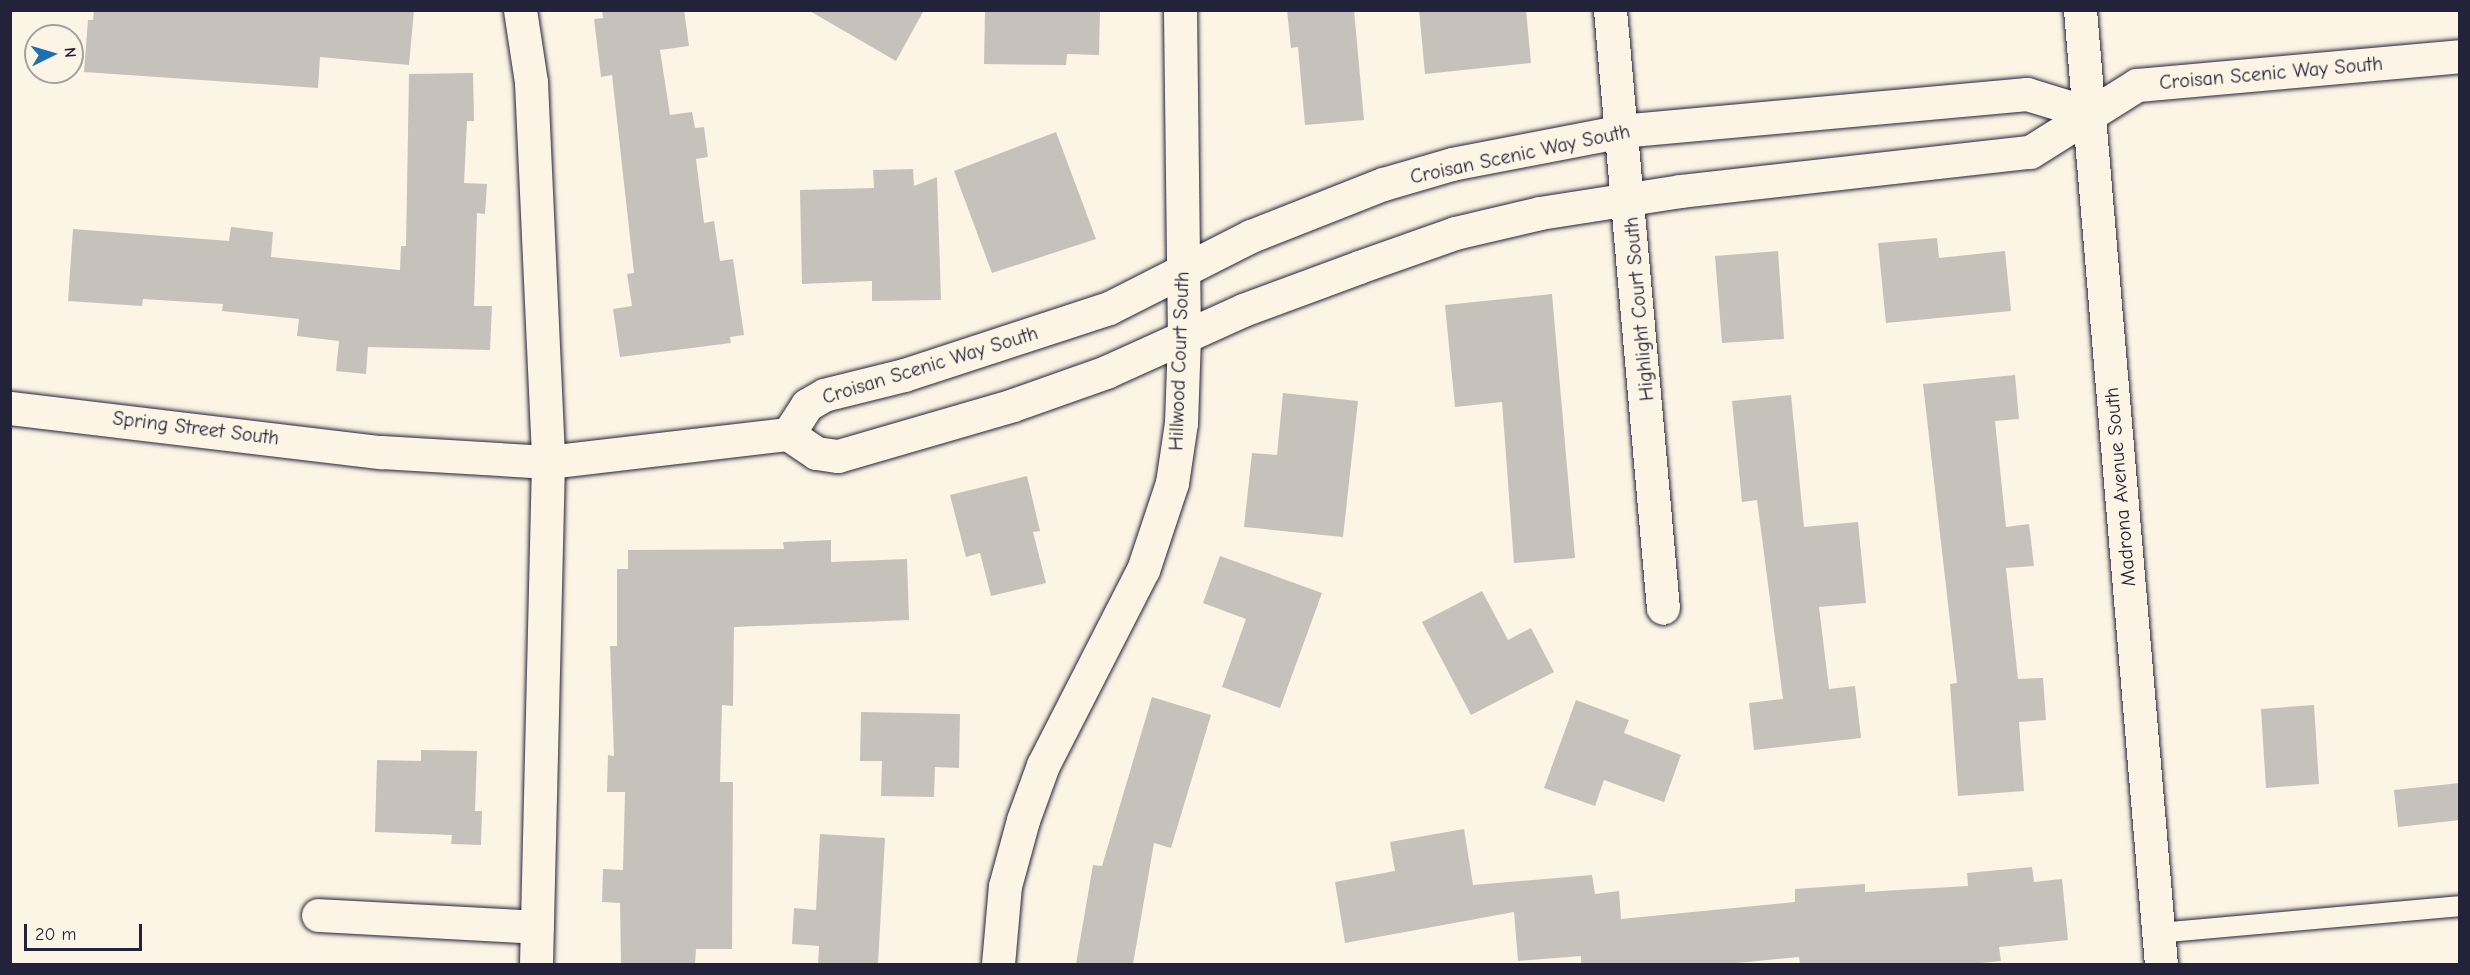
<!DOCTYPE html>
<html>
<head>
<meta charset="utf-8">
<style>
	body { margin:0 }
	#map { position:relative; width:2470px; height:975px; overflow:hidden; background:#fcf5e5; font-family:"Comic Neue",sans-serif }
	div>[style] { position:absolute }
	.building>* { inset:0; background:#c6c1bb }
	.roads { filter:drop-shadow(0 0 2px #22223b) drop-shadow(0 0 2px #22223b) }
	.service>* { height:20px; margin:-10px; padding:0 10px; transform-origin:10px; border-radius:10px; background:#fcf5e5 }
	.minor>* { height:33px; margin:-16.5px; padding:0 16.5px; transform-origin:16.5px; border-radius:16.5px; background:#fcf5e5 }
	.secondary>* { height:33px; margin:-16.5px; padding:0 16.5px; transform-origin:16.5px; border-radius:16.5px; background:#fcf5e5 }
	span { translate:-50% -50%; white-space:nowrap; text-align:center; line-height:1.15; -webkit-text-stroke:6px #fcf5e5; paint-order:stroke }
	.street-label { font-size:20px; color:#22223b }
	.frame { position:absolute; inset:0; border:12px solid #22223b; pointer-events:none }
	.north { position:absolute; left:24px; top:24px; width:60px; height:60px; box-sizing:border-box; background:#fcf5e5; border:2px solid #a5a1a1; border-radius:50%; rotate:85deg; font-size:16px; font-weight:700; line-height:24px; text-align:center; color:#22223b }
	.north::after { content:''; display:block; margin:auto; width:21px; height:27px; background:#1f6fb2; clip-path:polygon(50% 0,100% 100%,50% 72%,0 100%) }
	.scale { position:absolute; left:24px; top:924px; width:118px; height:27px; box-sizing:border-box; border:3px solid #22223b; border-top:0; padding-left:8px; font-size:18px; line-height:21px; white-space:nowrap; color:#22223b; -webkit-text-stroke:4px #fcf5e5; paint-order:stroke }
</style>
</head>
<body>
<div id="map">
	<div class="building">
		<div style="clip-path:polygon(94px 10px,414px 10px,409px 65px,320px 57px,318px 88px,84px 72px,88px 20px,93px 20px)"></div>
		<div style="clip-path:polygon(602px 10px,684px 10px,689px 46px,660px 50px,670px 115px,692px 112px,695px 128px,704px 127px,708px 157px,696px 159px,704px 223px,714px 221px,720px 261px,733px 259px,744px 335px,730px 337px,731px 343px,620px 357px,613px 309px,632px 306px,627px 274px,634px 273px,612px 75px,601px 77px,594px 19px,603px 18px)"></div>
		<div style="clip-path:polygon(808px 10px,924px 10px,896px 61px)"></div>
		<div style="clip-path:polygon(985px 10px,1100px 10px,1099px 55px,1067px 54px,1066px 65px,984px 64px)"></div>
		<div style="clip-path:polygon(1287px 10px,1354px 10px,1364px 120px,1305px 125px,1298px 47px,1291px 48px)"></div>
		<div style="clip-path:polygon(1419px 10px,1526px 10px,1531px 63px,1425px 74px)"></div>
		<div style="clip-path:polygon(473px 73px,474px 121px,467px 121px,464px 183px,487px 184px,485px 214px,477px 213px,474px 306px,492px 306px,490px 350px,368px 347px,366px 374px,336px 371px,339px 341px,297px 336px,299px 319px,222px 311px,223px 304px,143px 299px,142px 306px,68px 301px,73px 229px,229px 241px,231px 227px,273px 232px,271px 257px,400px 270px,401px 246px,406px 246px,409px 74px)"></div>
		<div style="clip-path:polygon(1056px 132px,1096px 239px,992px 273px,954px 171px)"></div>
		<div style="clip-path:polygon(913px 169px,914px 186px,937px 177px,941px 300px,872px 301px,872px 281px,802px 284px,800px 190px,874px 188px,873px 170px)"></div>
		<div style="clip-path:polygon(1937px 238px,1939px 258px,2005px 251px,2011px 311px,1886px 323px,1878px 243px)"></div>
		<div style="clip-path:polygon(1778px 251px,1784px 339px,1722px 343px,1715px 256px)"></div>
		<div style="clip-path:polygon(1552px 294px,1575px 558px,1514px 563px,1502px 402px,1455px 407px,1445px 305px)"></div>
		<div style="clip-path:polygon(2015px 375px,2019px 419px,1995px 421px,2006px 527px,2029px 524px,2034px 566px,2006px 568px,2018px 679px,2043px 678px,2046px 720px,2019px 722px,2024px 791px,1958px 796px,1950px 684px,1957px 683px,1923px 384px)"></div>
		<div style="clip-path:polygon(1283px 393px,1358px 401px,1343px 537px,1244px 527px,1252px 453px,1277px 455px)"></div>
		<div style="clip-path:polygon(1791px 395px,1804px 527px,1858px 522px,1866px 603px,1819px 607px,1829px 689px,1855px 686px,1861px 738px,1754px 750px,1749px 703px,1783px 699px,1757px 500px,1742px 502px,1732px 401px)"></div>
		<div style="clip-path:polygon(1027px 476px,1040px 531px,1033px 532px,1046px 583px,991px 596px,980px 553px,966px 557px,950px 495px)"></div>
		<div style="clip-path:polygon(831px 540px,831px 562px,907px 559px,909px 620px,734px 627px,733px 706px,722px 705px,720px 782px,733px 782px,732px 949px,696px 949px,695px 964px,621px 964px,620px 903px,602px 902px,603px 869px,623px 870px,625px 792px,607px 792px,608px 755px,614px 756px,610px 646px,617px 646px,617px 569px,628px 569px,628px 550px,784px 549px,783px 542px)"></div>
		<div style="clip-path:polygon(1220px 556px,1322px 593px,1280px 708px,1222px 687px,1246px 619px,1203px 603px)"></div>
		<div style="clip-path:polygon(1482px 591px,1508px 640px,1531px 628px,1554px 672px,1471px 715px,1422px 622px)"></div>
		<div style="clip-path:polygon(1152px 697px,1211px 715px,1171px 848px,1154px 843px,1133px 964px,1076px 964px,1093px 865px,1102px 866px)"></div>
		<div style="clip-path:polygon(1576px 700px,1629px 720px,1624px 733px,1681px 755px,1664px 802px,1604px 780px,1595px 806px,1544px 788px)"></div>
		<div style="clip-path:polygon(2314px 705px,2319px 784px,2266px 788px,2261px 709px)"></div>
		<div style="clip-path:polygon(861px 712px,960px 714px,959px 768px,935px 767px,934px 797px,881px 796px,882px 761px,860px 761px)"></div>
		<div style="clip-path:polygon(421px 750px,477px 751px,475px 811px,482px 811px,481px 845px,451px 844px,452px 835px,375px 832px,377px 760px,421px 761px)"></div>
		<div style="clip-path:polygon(2460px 783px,2460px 820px,2398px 827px,2394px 790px)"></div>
		<div style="clip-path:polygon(1464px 829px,1473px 885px,1592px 875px,1595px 894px,1619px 891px,1621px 919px,1795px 902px,1795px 889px,1865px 884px,1865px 892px,1968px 886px,1967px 873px,2032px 867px,2034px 882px,2062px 879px,2068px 940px,1999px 947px,2001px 961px,1971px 964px,1800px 964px,1799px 957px,1727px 964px,1581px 964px,1581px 956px,1518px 961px,1514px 912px,1345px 943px,1335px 882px,1395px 871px,1390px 842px)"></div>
		<div style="clip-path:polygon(820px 834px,885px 838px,878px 964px,818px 964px,819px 946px,792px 944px,794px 908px,816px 910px)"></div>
	</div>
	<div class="roads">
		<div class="service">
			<div style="left:2158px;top:933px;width:303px;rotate:-5.1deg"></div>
		</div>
		<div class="minor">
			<div style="left:520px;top:10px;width:73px;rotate:81.3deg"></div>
			<div style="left:531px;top:82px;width:380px;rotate:87.4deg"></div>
			<div style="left:548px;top:462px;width:502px;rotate:91.37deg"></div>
			<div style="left:1610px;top:10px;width:600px;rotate:84.94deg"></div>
			<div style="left:2089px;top:113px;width:65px;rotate:-163deg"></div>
			<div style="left:2027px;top:94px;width:406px;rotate:174.8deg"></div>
			<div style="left:1623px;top:131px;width:174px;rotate:169.1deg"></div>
			<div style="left:1452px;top:164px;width:72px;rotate:163.8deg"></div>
			<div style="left:1383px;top:184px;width:142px;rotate:158.5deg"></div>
			<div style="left:1251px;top:236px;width:159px;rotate:153.1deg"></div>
			<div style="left:1109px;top:308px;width:216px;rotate:161.9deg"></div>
			<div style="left:904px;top:375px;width:82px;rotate:166deg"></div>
			<div style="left:824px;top:395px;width:20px;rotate:150deg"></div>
			<div style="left:807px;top:405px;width:35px;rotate:123deg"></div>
			<div style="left:788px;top:434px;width:34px;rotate:34deg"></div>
			<div style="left:816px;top:453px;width:22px;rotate:8deg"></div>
			<div style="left:838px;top:456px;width:182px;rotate:-16.2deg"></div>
			<div style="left:1013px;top:405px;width:99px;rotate:-19.5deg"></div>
			<div style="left:1106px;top:372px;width:150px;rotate:-24.3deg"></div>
			<div style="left:1243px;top:310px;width:124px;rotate:-20.3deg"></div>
			<div style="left:1359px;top:267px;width:102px;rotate:-19.5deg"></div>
			<div style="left:1455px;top:233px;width:87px;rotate:-13.2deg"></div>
			<div style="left:1540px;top:213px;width:142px;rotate:-8.9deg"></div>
			<div style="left:1680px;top:191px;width:352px;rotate:-6.4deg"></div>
			<div style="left:2030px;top:152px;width:126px;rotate:-32.1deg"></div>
			<div style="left:2137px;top:85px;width:324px;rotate:-5.1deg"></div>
			<div style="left:10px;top:408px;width:374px;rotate:6.8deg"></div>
			<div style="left:381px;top:452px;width:167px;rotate:3.4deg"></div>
			<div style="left:548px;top:462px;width:242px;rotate:-6.7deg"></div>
			<div style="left:318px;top:915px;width:219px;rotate:3.1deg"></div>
			<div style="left:998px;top:964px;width:78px;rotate:-84.9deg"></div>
			<div style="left:1005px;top:886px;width:68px;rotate:-74.7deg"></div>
			<div style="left:1023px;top:820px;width:59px;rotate:-70deg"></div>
			<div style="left:1043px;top:765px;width:219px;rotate:-62.9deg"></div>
			<div style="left:1143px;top:570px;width:92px;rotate:-71.6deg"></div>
			<div style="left:1172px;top:483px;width:61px;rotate:-81.5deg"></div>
			<div style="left:1181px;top:423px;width:85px;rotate:-88deg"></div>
			<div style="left:1184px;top:338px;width:328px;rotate:-90.7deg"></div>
		</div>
		<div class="secondary">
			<div style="left:2080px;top:10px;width:957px;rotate:85.15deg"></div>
		</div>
	</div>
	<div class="street-label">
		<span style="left:2271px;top:73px;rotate:-5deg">Croisan Scenic Way South</span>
		<span style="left:1520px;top:154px;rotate:-12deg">Croisan Scenic Way South</span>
		<span style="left:1639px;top:309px;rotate:-95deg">Highlight Court South</span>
		<span style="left:1179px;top:361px;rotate:-88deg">Hillwood Court South</span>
		<span style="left:930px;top:365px;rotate:-17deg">Croisan Scenic Way South</span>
		<span style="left:196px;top:428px;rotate:7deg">Spring Street South</span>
		<span style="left:2120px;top:487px;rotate:-95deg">Madrona Avenue South</span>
	</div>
	<div class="frame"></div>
	<div class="north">N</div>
	<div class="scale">20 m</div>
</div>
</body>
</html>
